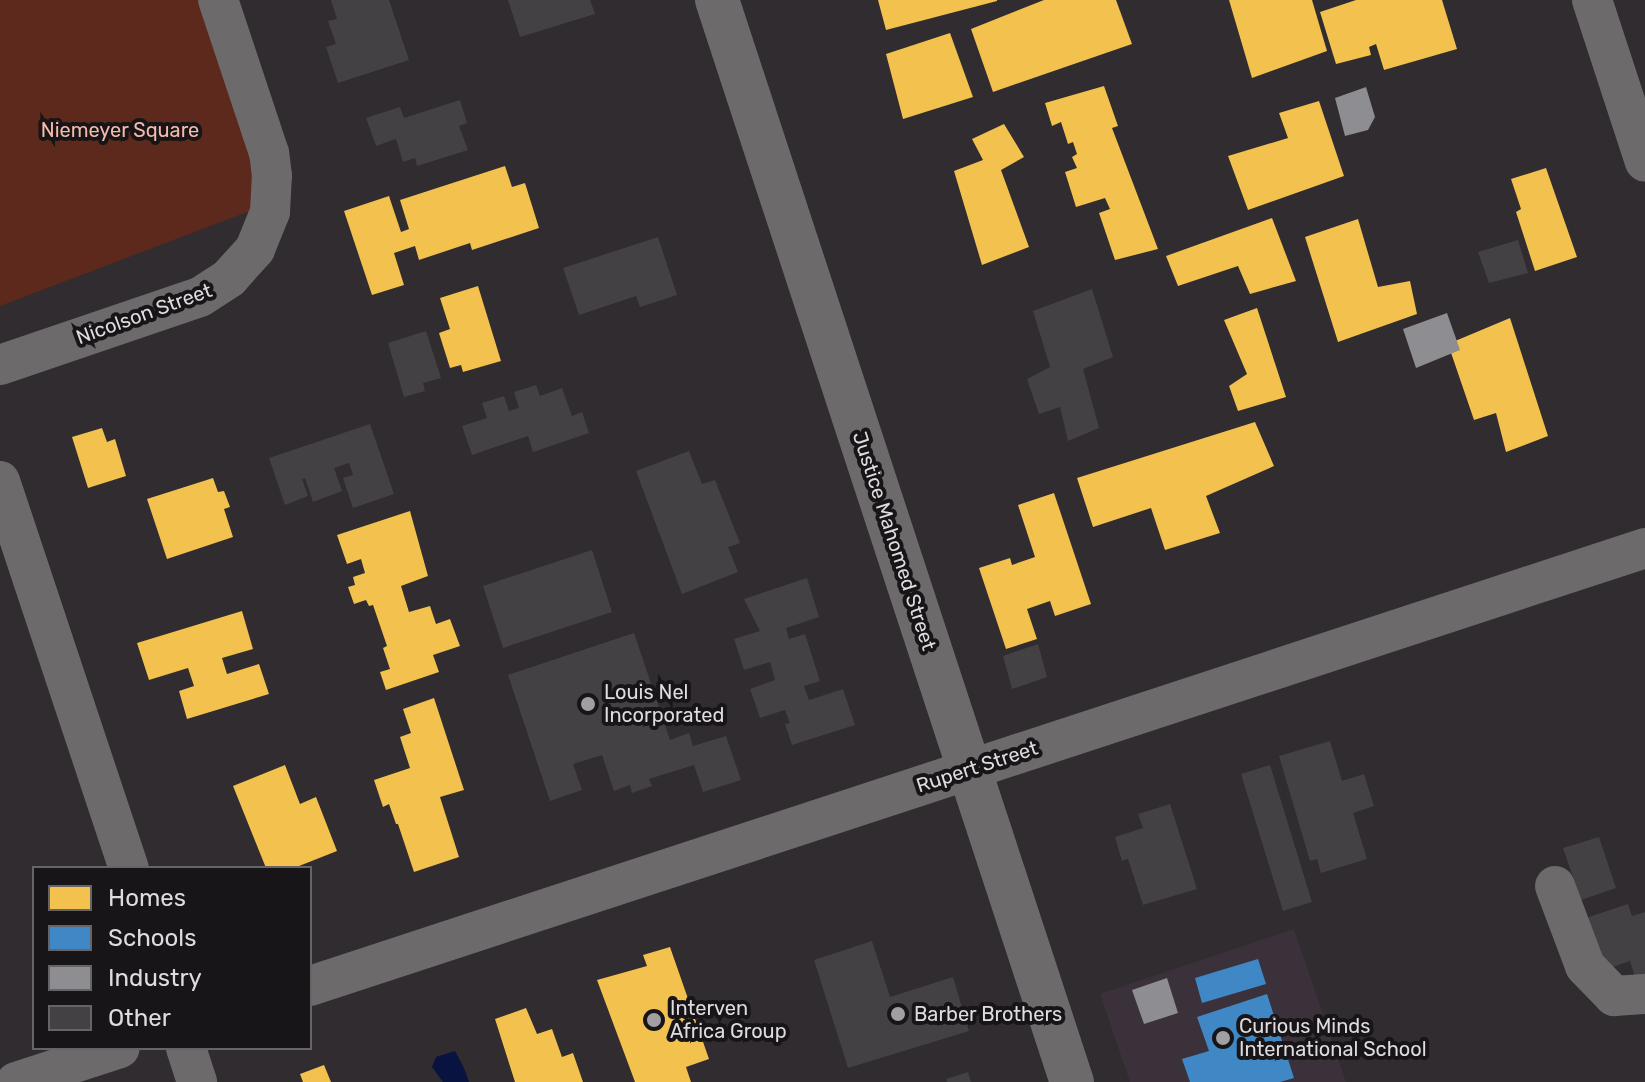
<!DOCTYPE html>
<html>
<head>
<meta charset="utf-8">
<style>
	body { margin:0 }
	#map { position:relative; width:1645px; height:1082px; overflow:hidden; background:#302c2f; font-family:Rubik,sans-serif }
	div>[style] { position:absolute }
	.built>* { inset:0; background:#3b313a }
	.green>* { inset:0; background:#5c291c }
	.water>* { inset:0; background:#081340 }
	.homes>* { inset:0; background:#f2c14e }
	.schools>* { inset:0; background:#3f88c5 }
	.industry>* { inset:0; background:#8d8d92 }
	.building>* { inset:0; background:#434144 }
	.minor>* { height:40px; margin:-20px; padding:0 20px; transform-origin:20px; border-radius:20px; background:#6d6a6c }
	.secondary>* { height:44px; margin:-22px; padding:0 22px; transform-origin:22px; border-radius:22px; background:#6d6a6c }
	.dots>* { width:22px; height:22px; translate:-50% -50%; box-sizing:border-box; border:4px solid #171517; border-radius:50% }
	span { translate:-50% -50%; white-space:nowrap; text-align:center; line-height:1.15; -webkit-text-stroke:8px #171517; paint-order:stroke }
	.park-label { font-size:20px; color:#f7baaa }
	.street-label { font-size:20px; color:#dfdbde }
	.poi-label { font-size:20px; color:#dfdbde }
	.left { translate:0 -50%; text-align:left }
	.legend { position:absolute; left:32px; top:866px; width:280px; height:184px; box-sizing:border-box; background:#171517; border:2px solid #676467; margin:0; padding:10px 14px; list-style:none; font-size:24px; color:#dfdbde }
	.legend li { display:flex; align-items:center; gap:16px; height:40px }
	.legend b { width:40px; border:2px solid #676467 }
</style>
</head>
<body>
<div id="map">
	<div class="built">
		<div style="clip-path:polygon(1294px 929px,1346px 1082px,1130px 1082px,1100px 994px)"></div>
	</div>
	<div class="green">
		<div style="clip-path:polygon(0 0,205px 0,271px 203px,0 306px)"></div>
	</div>
	<div class="water">
		<div style="clip-path:polygon(455px 1051px,464px 1068px,469px 1082px,443px 1082px,432px 1067px,436px 1057px)"></div>
	</div>
	<div class="homes">
		<div style="clip-path:polygon(878px 0,997px 0,997px 1px,886px 30px)"></div>
		<div style="clip-path:polygon(1044px 0,1116px 0,1132px 44px,993px 92px,971px 29px)"></div>
		<div style="clip-path:polygon(1229px 0,1312px 0,1327px 51px,1252px 78px)"></div>
		<div style="clip-path:polygon(1356px 0,1442px 0,1457px 49px,1384px 70px,1376px 44px,1369px 47px,1371px 55px,1336px 64px,1320px 12px)"></div>
		<div style="clip-path:polygon(950px 33px,973px 97px,903px 119px,886px 54px)"></div>
		<div style="clip-path:polygon(1104px 86px,1118px 126px,1112px 128px,1158px 249px,1115px 260px,1099px 213px,1110px 209px,1105px 198px,1076px 207px,1065px 172px,1077px 168px,1072px 157px,1077px 154px,1073px 142px,1068px 144px,1061px 122px,1052px 126px,1045px 103px)"></div>
		<div style="clip-path:polygon(1319px 101px,1344px 176px,1248px 210px,1228px 156px,1288px 138px,1279px 113px)"></div>
		<div style="clip-path:polygon(1004px 124px,1024px 157px,1001px 170px,1029px 247px,982px 265px,954px 171px,983px 160px,972px 139px)"></div>
		<div style="clip-path:polygon(505px 166px,512px 187px,525px 183px,539px 228px,472px 250px,470px 243px,419px 260px,415px 246px,394px 253px,404px 285px,372px 295px,344px 211px,389px 196px,401px 232px,409px 229px,400px 200px)"></div>
		<div style="clip-path:polygon(1546px 168px,1577px 257px,1535px 271px,1516px 212px,1521px 209px,1511px 179px)"></div>
		<div style="clip-path:polygon(1272px 218px,1296px 281px,1250px 294px,1238px 266px,1178px 286px,1166px 256px)"></div>
		<div style="clip-path:polygon(1358px 219px,1378px 287px,1410px 281px,1417px 314px,1338px 342px,1305px 237px)"></div>
		<div style="clip-path:polygon(478px 286px,501px 361px,463px 372px,461px 365px,450px 368px,439px 333px,450px 329px,440px 298px)"></div>
		<div style="clip-path:polygon(1257px 308px,1286px 397px,1238px 411px,1229px 386px,1247px 374px,1224px 320px)"></div>
		<div style="clip-path:polygon(1510px 318px,1548px 436px,1506px 452px,1496px 413px,1474px 420px,1448px 344px)"></div>
		<div style="clip-path:polygon(1255px 422px,1274px 466px,1206px 496px,1220px 533px,1165px 550px,1151px 508px,1093px 527px,1077px 478px)"></div>
		<div style="clip-path:polygon(102px 428px,107px 442px,115px 439px,126px 476px,88px 488px,72px 437px)"></div>
		<div style="clip-path:polygon(213px 478px,218px 492px,224px 491px,230px 507px,224px 509px,233px 537px,167px 559px,147px 499px)"></div>
		<div style="clip-path:polygon(1054px 493px,1091px 604px,1055px 616px,1050px 601px,1027px 609px,1037px 639px,1006px 649px,979px 568px,1010px 558px,1012px 565px,1035px 557px,1018px 505px)"></div>
		<div style="clip-path:polygon(410px 511px,428px 576px,401px 586px,409px 612px,430px 606px,436px 624px,450px 619px,460px 646px,433px 655px,439px 672px,386px 690px,380px 672px,390px 669px,383px 648px,387px 646px,373px 605px,369px 606px,366px 600px,354px 604px,348px 587px,355px 585px,353px 577px,365px 573px,361px 559px,347px 564px,337px 535px)"></div>
		<div style="clip-path:polygon(242px 611px,253px 649px,222px 658px,227px 674px,259px 664px,269px 694px,187px 719px,179px 691px,194px 686px,188px 668px,149px 680px,137px 643px)"></div>
		<div style="clip-path:polygon(434px 698px,464px 790px,440px 797px,459px 857px,414px 872px,398px 824px,396px 824px,389px 804px,383px 807px,374px 780px,410px 768px,400px 737px,411px 733px,403px 709px)"></div>
		<div style="clip-path:polygon(285px 765px,300px 804px,316px 797px,337px 851px,294px 868px,266px 868px,233px 786px)"></div>
		<div style="clip-path:polygon(670px 947px,709px 1059px,686px 1067px,691px 1082px,635px 1082px,597px 980px,647px 966px,643px 955px)"></div>
		<div style="clip-path:polygon(526px 1008px,537px 1034px,552px 1029px,562px 1057px,573px 1053px,583px 1082px,515px 1082px,495px 1019px)"></div>
		<div style="clip-path:polygon(324px 1065px,331px 1082px,303px 1082px,300px 1074px)"></div>
	</div>
	<div class="schools">
		<div style="clip-path:polygon(1258px 959px,1266px 984px,1202px 1003px,1195px 978px)"></div>
		<div style="clip-path:polygon(1267px 994px,1294px 1078px,1280px 1082px,1190px 1082px,1182px 1059px,1209px 1051px,1197px 1017px)"></div>
	</div>
	<div class="industry">
		<div style="clip-path:polygon(1366px 87px,1375px 117px,1368px 130px,1345px 136px,1335px 98px)"></div>
		<div style="clip-path:polygon(1447px 313px,1460px 350px,1416px 368px,1403px 329px)"></div>
		<div style="clip-path:polygon(1167px 978px,1178px 1013px,1144px 1024px,1132px 990px)"></div>
	</div>
	<div class="building">
		<div style="clip-path:polygon(331px 0,389px 0,409px 60px,338px 83px,326px 47px,336px 44px,328px 21px,337px 19px)"></div>
		<div style="clip-path:polygon(508px 0,590px 0,595px 14px,520px 37px)"></div>
		<div style="clip-path:polygon(460px 100px,467px 123px,459px 126px,468px 150px,417px 166px,415px 158px,403px 162px,396px 139px,376px 146px,366px 118px,400px 107px,404px 118px)"></div>
		<div style="clip-path:polygon(658px 237px,677px 295px,640px 307px,636px 296px,579px 315px,563px 268px)"></div>
		<div style="clip-path:polygon(1518px 240px,1528px 273px,1489px 283px,1478px 252px)"></div>
		<div style="clip-path:polygon(1092px 289px,1113px 357px,1083px 369px,1099px 428px,1068px 441px,1060px 407px,1039px 414px,1027px 379px,1050px 367px,1033px 311px)"></div>
		<div style="clip-path:polygon(426px 331px,441px 378px,423px 383px,425px 391px,404px 397px,388px 343px)"></div>
		<div style="clip-path:polygon(536px 385px,540px 396px,562px 388px,572px 416px,582px 412px,589px 433px,533px 452px,528px 436px,472px 455px,462px 426px,487px 418px,482px 403px,504px 396px,509px 411px,519px 408px,514px 392px)"></div>
		<div style="clip-path:polygon(370px 424px,394px 494px,353px 508px,343px 478px,353px 475px,349px 463px,334px 468px,342px 491px,313px 502px,305px 478px,302px 479px,308px 496px,285px 505px,269px 458px)"></div>
		<div style="clip-path:polygon(689px 451px,702px 484px,715px 480px,740px 543px,728px 547px,738px 572px,682px 594px,636px 471px)"></div>
		<div style="clip-path:polygon(592px 550px,612px 612px,503px 648px,483px 586px)"></div>
		<div style="clip-path:polygon(807px 578px,819px 617px,786px 628px,789px 639px,805px 634px,820px 681px,804px 686px,809px 700px,843px 689px,855px 725px,792px 745px,785px 724px,790px 723px,785px 710px,760px 718px,750px 689px,775px 680px,770px 662px,744px 670px,734px 639px,760px 631px,744px 599px)"></div>
		<div style="clip-path:polygon(634px 633px,670px 740px,689px 733px,693px 746px,726px 736px,741px 780px,703px 792px,694px 765px,649px 779px,652px 786px,632px 793px,630px 785px,614px 791px,602px 755px,573px 764px,582px 790px,550px 801px,508px 675px)"></div>
		<div style="clip-path:polygon(1038px 644px,1047px 677px,1012px 689px,1003px 656px)"></div>
		<div style="clip-path:polygon(1330px 741px,1342px 781px,1364px 774px,1374px 806px,1353px 813px,1367px 859px,1321px 873px,1317px 859px,1310px 861px,1279px 756px)"></div>
		<div style="clip-path:polygon(1270px 765px,1312px 902px,1283px 911px,1241px 774px)"></div>
		<div style="clip-path:polygon(1170px 804px,1197px 889px,1143px 905px,1128px 859px,1122px 861px,1115px 837px,1143px 828px,1138px 814px)"></div>
		<div style="clip-path:polygon(1599px 837px,1616px 888px,1581px 900px,1563px 848px)"></div>
		<div style="clip-path:polygon(1628px 904px,1632px 916px,1645px 912px,1645px 987px,1639px 989px,1630px 961px,1604px 970px,1586px 918px)"></div>
		<div style="clip-path:polygon(872px 941px,890px 997px,953px 977px,969px 1031px,848px 1068px,814px 960px)"></div>
		<div style="clip-path:polygon(968px 1072px,971px 1082px,947px 1082px,946px 1079px)"></div>
	</div>
	<div class="minor">
		<div style="left:1592px;top:0;width:170px;rotate:71.9deg"></div>
		<div style="left:0;top:365px;width:211px;rotate:-18.8deg"></div>
		<div style="left:200px;top:297px;width:35px;rotate:-33deg"></div>
		<div style="left:229px;top:278px;width:39px;rotate:-48deg"></div>
		<div style="left:255px;top:249px;width:40px;rotate:-68deg"></div>
		<div style="left:270px;top:212px;width:36px;rotate:-87deg"></div>
		<div style="left:272px;top:176px;width:23px;rotate:-97deg"></div>
		<div style="left:269px;top:153px;width:161px;rotate:-108.4deg"></div>
		<div style="left:0;top:481px;width:408px;rotate:71.6deg"></div>
		<div style="left:1555px;top:886px;width:85px;rotate:69.4deg"></div>
		<div style="left:1585px;top:966px;width:42px;rotate:46deg"></div>
		<div style="left:1614px;top:996px;width:31px;rotate:-4deg"></div>
		<div style="left:310px;top:986px;width:1405px;rotate:-18.16deg"></div>
		<div style="left:186px;top:1048px;width:36px;rotate:72deg"></div>
		<div style="left:16px;top:1082px;width:109px;rotate:-18.1deg"></div>
	</div>
	<div class="secondary">
		<div style="left:717px;top:0;width:1139px;rotate:71.84deg"></div>
	</div>
	<div class="dots">
		<div style="left:588px;top:704px;background:#a29ea1"></div>
		<div style="left:898px;top:1014px;background:#a29ea1"></div>
		<div style="left:654px;top:1020px;background:#a29ea1"></div>
		<div style="left:1223px;top:1038px;background:#a29ea1"></div>
	</div>
	<div class="park-label">
		<span style="left:120px;top:130px">Niemeyer Square</span>
	</div>
	<div class="street-label">
		<span style="left:144px;top:314px;rotate:-20deg">Nicolson Street</span>
		<span style="left:894px;top:541px;rotate:72deg">Justice Mahomed Street</span>
		<span style="left:977px;top:767px;rotate:-18deg">Rupert Street</span>
	</div>
	<div class="poi-label">
		<span class="left" style="left:604px;top:704px">Louis Nel<br>Incorporated</span>
		<span class="left" style="left:670px;top:1020px">Interven<br>Africa Group</span>
		<span class="left" style="left:914px;top:1014px">Barber Brothers</span>
		<span class="left" style="left:1239px;top:1038px">Curious Minds<br>International School</span>
	</div>
	<ul class="legend">
	<li><b style="height:22px;background:#f2c14e"></b>Homes</li>
	<li><b style="height:22px;background:#3f88c5"></b>Schools</li>
	<li><b style="height:22px;background:#8d8d92"></b>Industry</li>
	<li><b style="height:22px;background:#434144"></b>Other</li>
	</ul>
</div>
</body>
</html>
